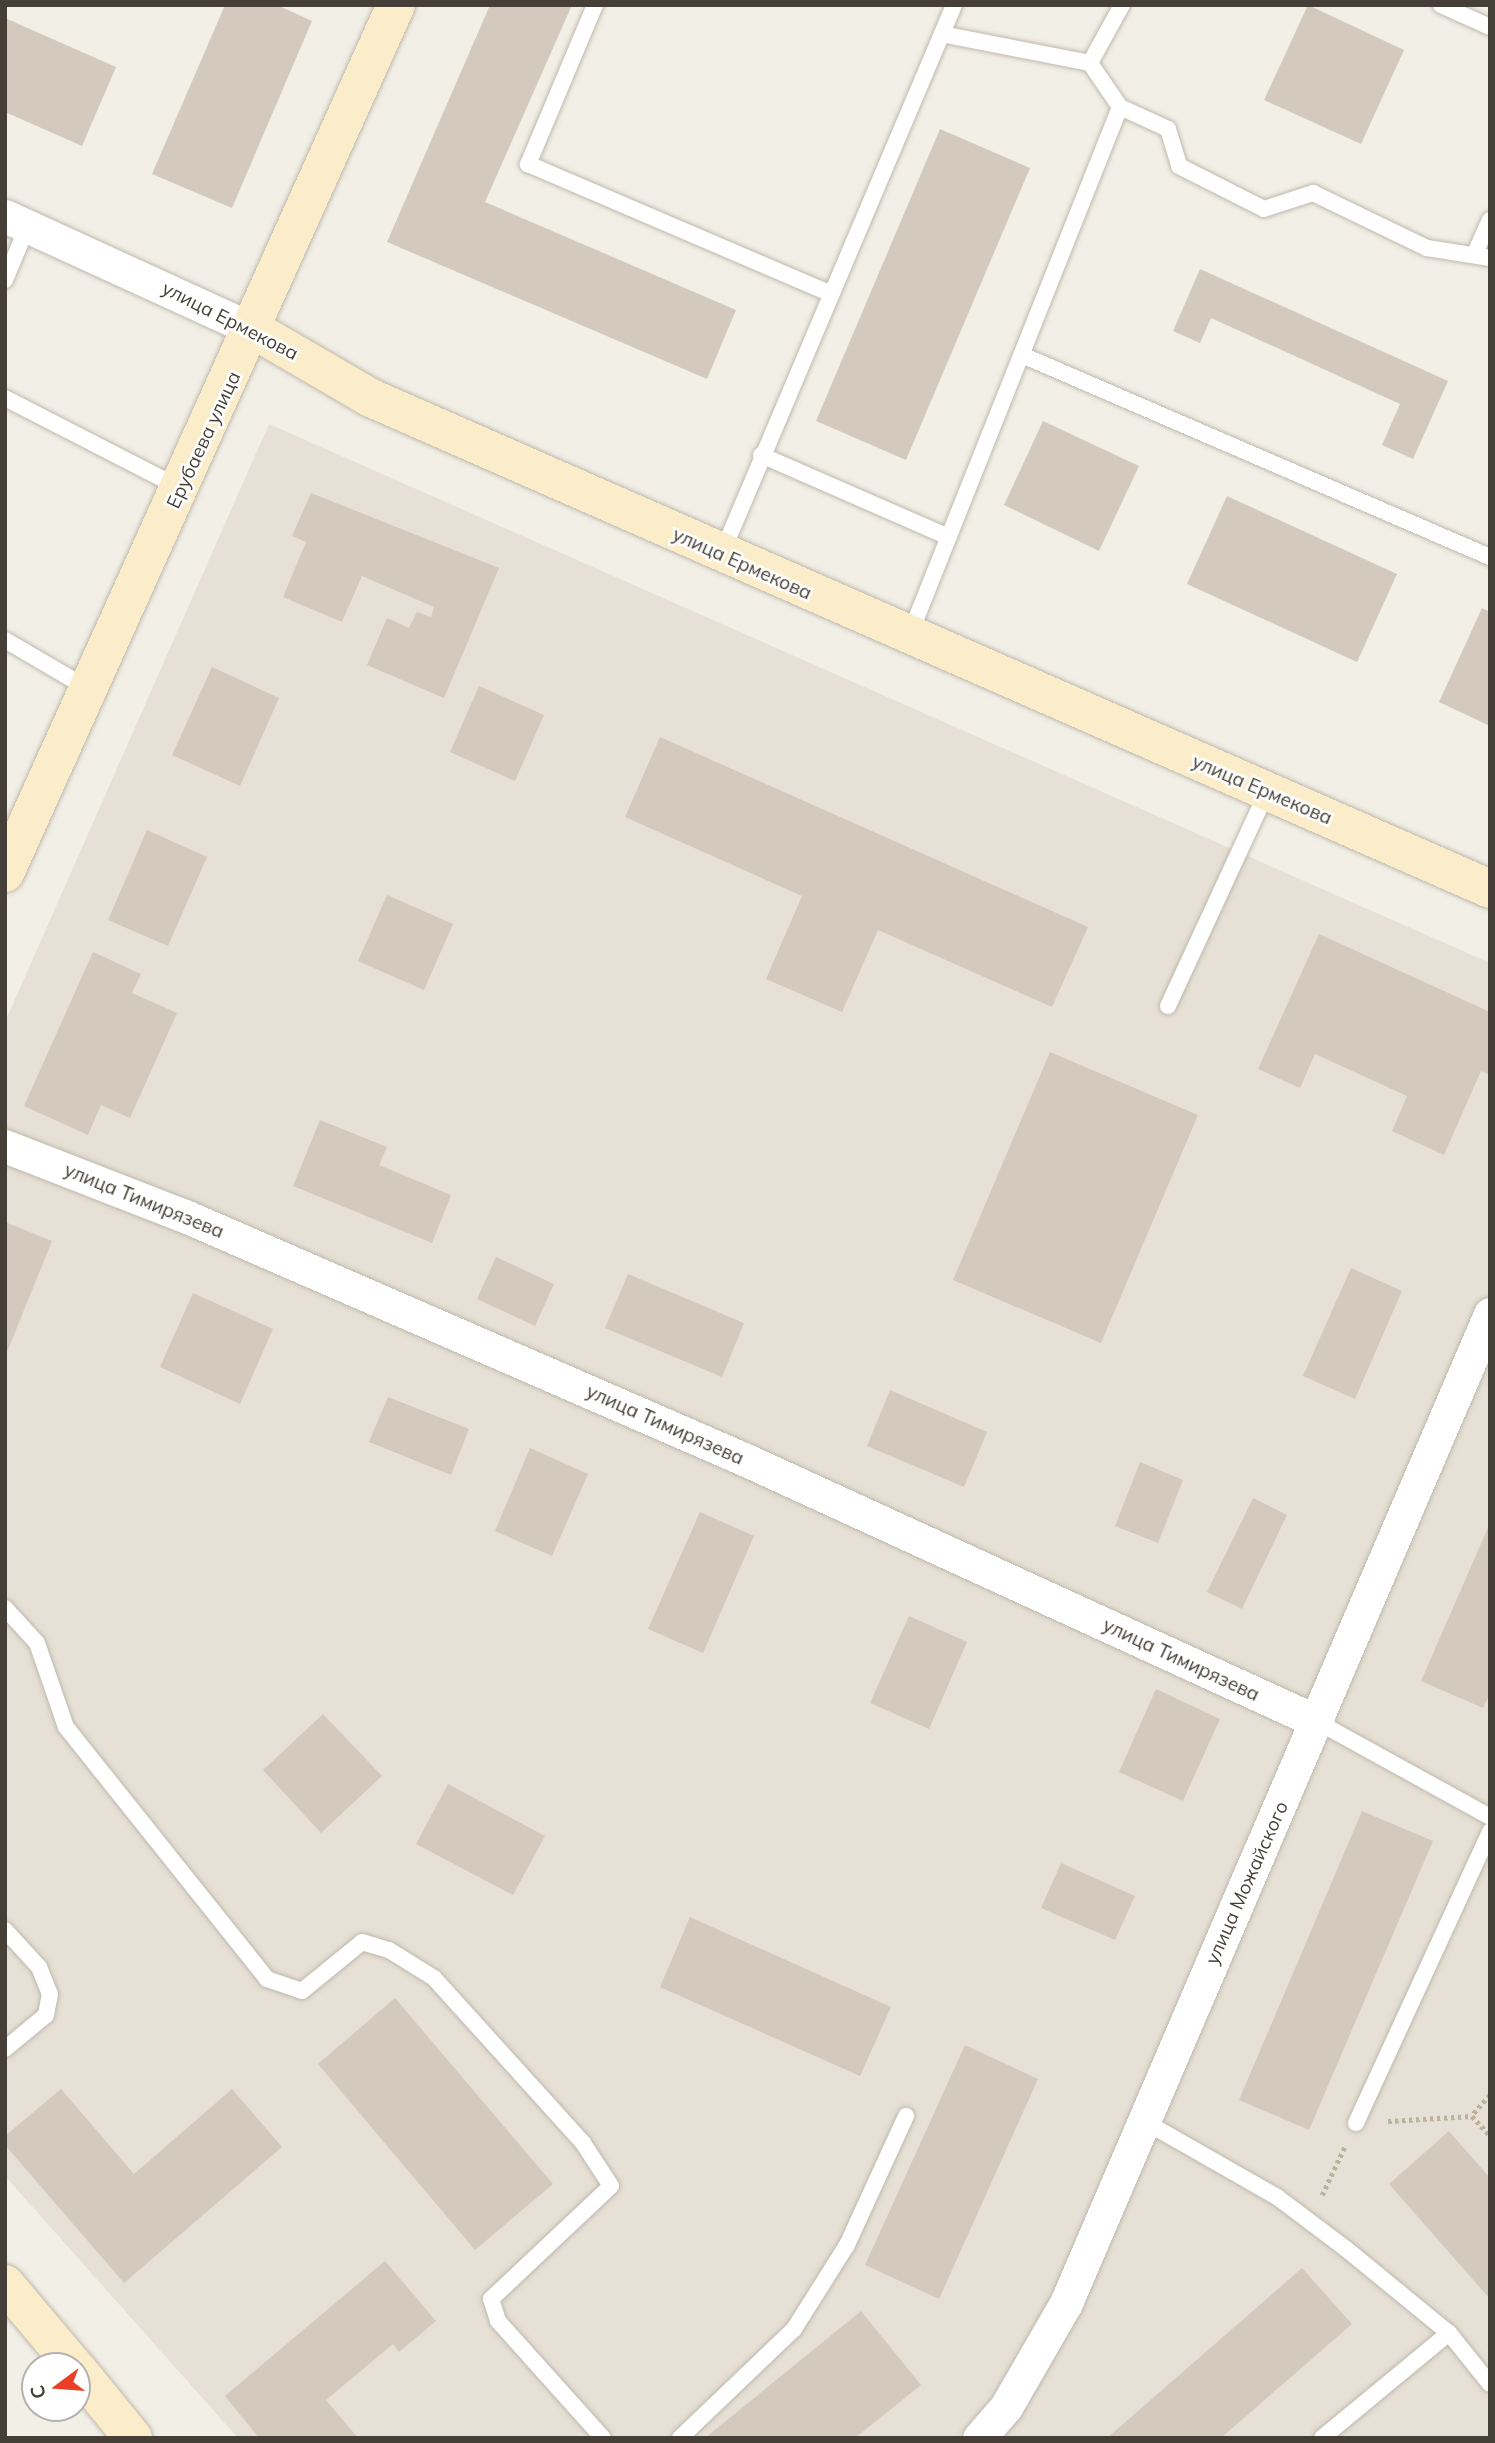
<!DOCTYPE html>
<html>
<head>
<meta charset="utf-8">
<style>
	body { margin:0 }
	#map { position:relative; width:1495px; height:2443px; overflow:hidden; background:#f2efe7; font-family:Mulish,sans-serif }
	div>[style] { position:absolute }
	.residential>* { inset:0; background:#e6e0d6 }
	.building>* { inset:0; background:#d3cabd }
	.path>* { height:4.5px; margin-top:-2.25px; transform-origin:0; background:repeating-linear-gradient(90deg,#beb19d 0 3.5px,transparent 0 7px) }
	.roads { filter:drop-shadow(0 0 2px #c0b9ad) drop-shadow(0 0 2px #c0b9ad) }
	.lane>* { height:16px; margin:-8px; padding:0 8px; transform-origin:8px; border-radius:8px; background:#fff }
	.street>* { height:33px; margin:-16.5px; padding:0 16.5px; transform-origin:16.5px; border-radius:16.5px; background:#fff }
	.secondary>* { height:38px; margin:-19px; padding:0 19px; transform-origin:19px; border-radius:19px; background:#fbedc9 }
	span { translate:-50% -50%; white-space:nowrap; text-align:center; line-height:1.15; -webkit-text-stroke:5px #fff; paint-order:stroke }
	.street-label { font-size:19px; color:#453f37 }
	.frame { position:absolute; inset:0; border:7px solid #453f37; pointer-events:none }
	.north { position:absolute; left:21px; top:2352px; width:70px; height:70px; box-sizing:border-box; background:#fff; border:2px solid #b5b2af; border-radius:50%; rotate:254deg; font-size:19px; font-weight:700; line-height:28px; text-align:center; color:#453f37 }
	.north::after { content:''; display:block; margin:auto; width:24px; height:32px; background:#eb3e26; clip-path:polygon(50% 0,100% 100%,50% 72%,0 100%) }
</style>
</head>
<body>
<div id="map">
	<div class="residential">
		<div style="clip-path:polygon(269px 424px,1490px 963px,1490px 2438px,238px 2438px,5px 2176px,5px 1022px)"></div>
	</div>
	<div class="building">
		<div style="clip-path:polygon(225px 5px,277px 5px,312px 21px,232px 208px,152px 174px)"></div>
		<div style="clip-path:polygon(490px 5px,572px 5px,485px 202px,736px 310px,707px 379px,387px 242px)"></div>
		<div style="clip-path:polygon(1308px 5px,1404px 50px,1361px 144px,1264px 100px)"></div>
		<div style="clip-path:polygon(5px 18px,116px 67px,82px 146px,5px 112px)"></div>
		<div style="clip-path:polygon(940px 129px,1030px 168px,906px 460px,816px 421px)"></div>
		<div style="clip-path:polygon(1200px 269px,1448px 381px,1413px 459px,1382px 445px,1400px 404px,1211px 318px,1200px 343px,1173px 331px)"></div>
		<div style="clip-path:polygon(1043px 421px,1139px 466px,1099px 551px,1004px 505px)"></div>
		<div style="clip-path:polygon(311px 493px,499px 568px,444px 698px,367px 665px,387px 618px,409px 628px,417px 612px,431px 617px,434px 607px,362px 576px,342px 622px,283px 597px,306px 542px,292px 536px)"></div>
		<div style="clip-path:polygon(1227px 496px,1397px 574px,1357px 662px,1187px 584px)"></div>
		<div style="clip-path:polygon(1482px 608px,1490px 612px,1490px 726px,1439px 702px)"></div>
		<div style="clip-path:polygon(212px 667px,279px 698px,240px 786px,172px 755px)"></div>
		<div style="clip-path:polygon(479px 686px,544px 715px,515px 781px,450px 752px)"></div>
		<div style="clip-path:polygon(660px 737px,1088px 927px,1052px 1007px,878px 930px,842px 1012px,766px 979px,802px 896px,625px 817px)"></div>
		<div style="clip-path:polygon(147px 830px,207px 857px,168px 946px,108px 920px)"></div>
		<div style="clip-path:polygon(387px 895px,453px 924px,424px 990px,358px 961px)"></div>
		<div style="clip-path:polygon(1319px 934px,1490px 1012px,1490px 1075px,1481px 1071px,1444px 1155px,1392px 1131px,1407px 1096px,1315px 1054px,1300px 1088px,1258px 1069px)"></div>
		<div style="clip-path:polygon(93px 952px,141px 974px,132px 993px,177px 1013px,130px 1118px,101px 1105px,88px 1135px,24px 1106px)"></div>
		<div style="clip-path:polygon(1050px 1052px,1198px 1115px,1101px 1343px,953px 1280px)"></div>
		<div style="clip-path:polygon(320px 1120px,387px 1147px,379px 1165px,451px 1195px,432px 1243px,293px 1186px)"></div>
		<div style="clip-path:polygon(5px 1222px,52px 1241px,5px 1357px)"></div>
		<div style="clip-path:polygon(496px 1257px,554px 1284px,535px 1326px,477px 1299px)"></div>
		<div style="clip-path:polygon(1351px 1268px,1402px 1291px,1355px 1399px,1303px 1376px)"></div>
		<div style="clip-path:polygon(628px 1274px,744px 1323px,722px 1377px,605px 1328px)"></div>
		<div style="clip-path:polygon(193px 1293px,273px 1329px,240px 1404px,160px 1367px)"></div>
		<div style="clip-path:polygon(890px 1390px,987px 1432px,964px 1487px,867px 1446px)"></div>
		<div style="clip-path:polygon(388px 1397px,469px 1429px,451px 1475px,369px 1442px)"></div>
		<div style="clip-path:polygon(530px 1448px,588px 1474px,552px 1556px,495px 1531px)"></div>
		<div style="clip-path:polygon(1140px 1462px,1183px 1480px,1158px 1543px,1115px 1526px)"></div>
		<div style="clip-path:polygon(1253px 1498px,1287px 1515px,1242px 1609px,1207px 1592px)"></div>
		<div style="clip-path:polygon(700px 1512px,754px 1536px,703px 1653px,648px 1629px)"></div>
		<div style="clip-path:polygon(1490px 1523px,1490px 1694px,1483px 1708px,1421px 1681px)"></div>
		<div style="clip-path:polygon(909px 1616px,967px 1642px,929px 1729px,870px 1703px)"></div>
		<div style="clip-path:polygon(1156px 1689px,1220px 1719px,1183px 1801px,1119px 1772px)"></div>
		<div style="clip-path:polygon(323px 1714px,382px 1776px,321px 1833px,263px 1770px)"></div>
		<div style="clip-path:polygon(448px 1784px,545px 1836px,513px 1895px,416px 1844px)"></div>
		<div style="clip-path:polygon(1362px 1811px,1433px 1841px,1309px 2130px,1239px 2100px)"></div>
		<div style="clip-path:polygon(1061px 1863px,1135px 1896px,1115px 1940px,1041px 1908px)"></div>
		<div style="clip-path:polygon(690px 1917px,891px 2007px,860px 2076px,660px 1987px)"></div>
		<div style="clip-path:polygon(395px 1998px,553px 2184px,475px 2250px,318px 2064px)"></div>
		<div style="clip-path:polygon(965px 2045px,1038px 2079px,939px 2299px,865px 2265px)"></div>
		<div style="clip-path:polygon(61px 2089px,134px 2174px,232px 2089px,282px 2147px,124px 2283px,5px 2145px,5px 2136px)"></div>
		<div style="clip-path:polygon(1449px 2131px,1490px 2178px,1490px 2299px,1389px 2184px)"></div>
		<div style="clip-path:polygon(385px 2261px,436px 2321px,399px 2352px,393px 2344px,326px 2400px,358px 2438px,259px 2438px,225px 2396px)"></div>
		<div style="clip-path:polygon(1302px 2268px,1352px 2324px,1221px 2438px,1107px 2438px)"></div>
		<div style="clip-path:polygon(861px 2311px,921px 2385px,855px 2438px,705px 2438px)"></div>
	</div>
	<div class="path">
		<div style="left:1490px;top:2095px;width:28px;rotate:131deg"></div>
		<div style="left:1472px;top:2116px;width:26px;rotate:47deg"></div>
		<div style="left:1388px;top:2121px;width:84px;rotate:-3.4deg"></div>
		<div style="left:1322px;top:2195px;width:54px;rotate:-64.9deg"></div>
	</div>
	<div class="roads">
		<div class="lane">
			<div style="left:595px;top:5px;width:173px;rotate:112.8deg"></div>
			<div style="left:528px;top:164px;width:325px;rotate:23.2deg"></div>
			<div style="left:1441px;top:5px;width:54px;rotate:24.2deg"></div>
			<div style="left:946px;top:35px;width:147px;rotate:11deg"></div>
			<div style="left:1120px;top:107px;width:53px;rotate:24.6deg"></div>
			<div style="left:1168px;top:129px;width:39px;rotate:73deg"></div>
			<div style="left:1179px;top:166px;width:95px;rotate:26.8deg"></div>
			<div style="left:1264px;top:209px;width:52px;rotate:-18.1deg"></div>
			<div style="left:1313px;top:193px;width:127px;rotate:25.8deg"></div>
			<div style="left:1427px;top:248px;width:64px;rotate:9deg"></div>
			<div style="left:1476px;top:251px;width:34px;rotate:-66deg"></div>
			<div style="left:5px;top:280px;width:60px;rotate:-67.3deg"></div>
			<div style="left:1022px;top:355px;width:510px;rotate:23.35deg"></div>
			<div style="left:5px;top:398px;width:197px;rotate:27.2deg"></div>
			<div style="left:761px;top:455px;width:205px;rotate:23.6deg"></div>
			<div style="left:722px;top:553px;width:595px;rotate:-67.05deg"></div>
			<div style="left:910px;top:634px;width:567px;rotate:-68.27deg"></div>
			<div style="left:1120px;top:107px;width:53px;rotate:-124.3deg"></div>
			<div style="left:1090px;top:63px;width:66px;rotate:-61.1deg"></div>
			<div style="left:5px;top:640px;width:97px;rotate:30.3deg"></div>
			<div style="left:1168px;top:1006px;width:236px;rotate:-65.2deg"></div>
			<div style="left:5px;top:1608px;width:47px;rotate:47.6deg"></div>
			<div style="left:37px;top:1643px;width:89px;rotate:71deg"></div>
			<div style="left:66px;top:1727px;width:322px;rotate:51.4deg"></div>
			<div style="left:267px;top:1979px;width:37px;rotate:19deg"></div>
			<div style="left:302px;top:1991px;width:77px;rotate:-39.2deg"></div>
			<div style="left:362px;top:1942px;width:28px;rotate:17deg"></div>
			<div style="left:389px;top:1950px;width:53px;rotate:31.9deg"></div>
			<div style="left:434px;top:1978px;width:222px;rotate:47.9deg"></div>
			<div style="left:583px;top:2143px;width:51px;rotate:56.9deg"></div>
			<div style="left:611px;top:2186px;width:165px;rotate:136.7deg"></div>
			<div style="left:491px;top:2299px;width:23px;rotate:72deg"></div>
			<div style="left:498px;top:2321px;width:157px;rotate:48.1deg"></div>
			<div style="left:1318px;top:1722px;width:196px;rotate:28.9deg"></div>
			<div style="left:5px;top:1930px;width:50px;rotate:47.4deg"></div>
			<div style="left:39px;top:1967px;width:29px;rotate:68deg"></div>
			<div style="left:50px;top:1994px;width:21px;rotate:101deg"></div>
			<div style="left:46px;top:2015px;width:53px;rotate:140.3deg"></div>
			<div style="left:1142px;top:2120px;width:155px;rotate:29.7deg"></div>
			<div style="left:1277px;top:2197px;width:85px;rotate:36.9deg"></div>
			<div style="left:1345px;top:2248px;width:134px;rotate:39.3deg"></div>
			<div style="left:1449px;top:2333px;width:65px;rotate:51.2deg"></div>
			<div style="left:1356px;top:2123px;width:321px;rotate:-65.3deg"></div>
			<div style="left:680px;top:2438px;width:158px;rotate:-43.7deg"></div>
			<div style="left:794px;top:2329px;width:99px;rotate:-57.8deg"></div>
			<div style="left:847px;top:2245px;width:142px;rotate:-65.4deg"></div>
			<div style="left:1322px;top:2438px;width:165px;rotate:-39.6deg"></div>
		</div>
		<div class="street">
			<div style="left:5px;top:216px;width:274px;rotate:24.6deg"></div>
			<div style="left:5px;top:1146px;width:193px;rotate:21.3deg"></div>
			<div style="left:185px;top:1216px;width:612px;rotate:23.51deg"></div>
			<div style="left:746px;top:1460px;width:629px;rotate:24.61deg"></div>
			<div style="left:979px;top:2438px;width:41px;rotate:-48.9deg"></div>
			<div style="left:1006px;top:2407px;width:120px;rotate:-60deg"></div>
			<div style="left:1066px;top:2303px;width:1076px;rotate:-66.79deg"></div>
		</div>
		<div class="secondary">
			<div style="left:254px;top:330px;width:135px;rotate:30.2deg"></div>
			<div style="left:371px;top:398px;width:1222px;rotate:23.69deg"></div>
			<div style="left:5px;top:873px;width:952px;rotate:-65.75deg"></div>
			<div style="left:5px;top:2284px;width:107px;rotate:49.9deg"></div>
			<div style="left:77px;top:2369px;width:89px;rotate:50.9deg"></div>
		</div>
	</div>
	<div class="street-label">
		<span style="left:230px;top:321px;rotate:27deg">улица Ермекова</span>
		<span style="left:204px;top:440px;rotate:-65deg">Ерубаева улица</span>
		<span style="left:742px;top:564px;rotate:24deg">улица Ермекова</span>
		<span style="left:1262px;top:790px;rotate:23deg">улица Ермекова</span>
		<span style="left:144px;top:1201px;rotate:22deg">улица Тимирязева</span>
		<span style="left:665px;top:1425px;rotate:24deg">улица Тимирязева</span>
		<span style="left:1181px;top:1660px;rotate:25deg">улица Тимирязева</span>
		<span style="left:1247px;top:1883px;rotate:-66deg">улица Можайского</span>
	</div>
	<div class="frame"></div>
	<div class="north">С</div>
</div>
</body>
</html>
